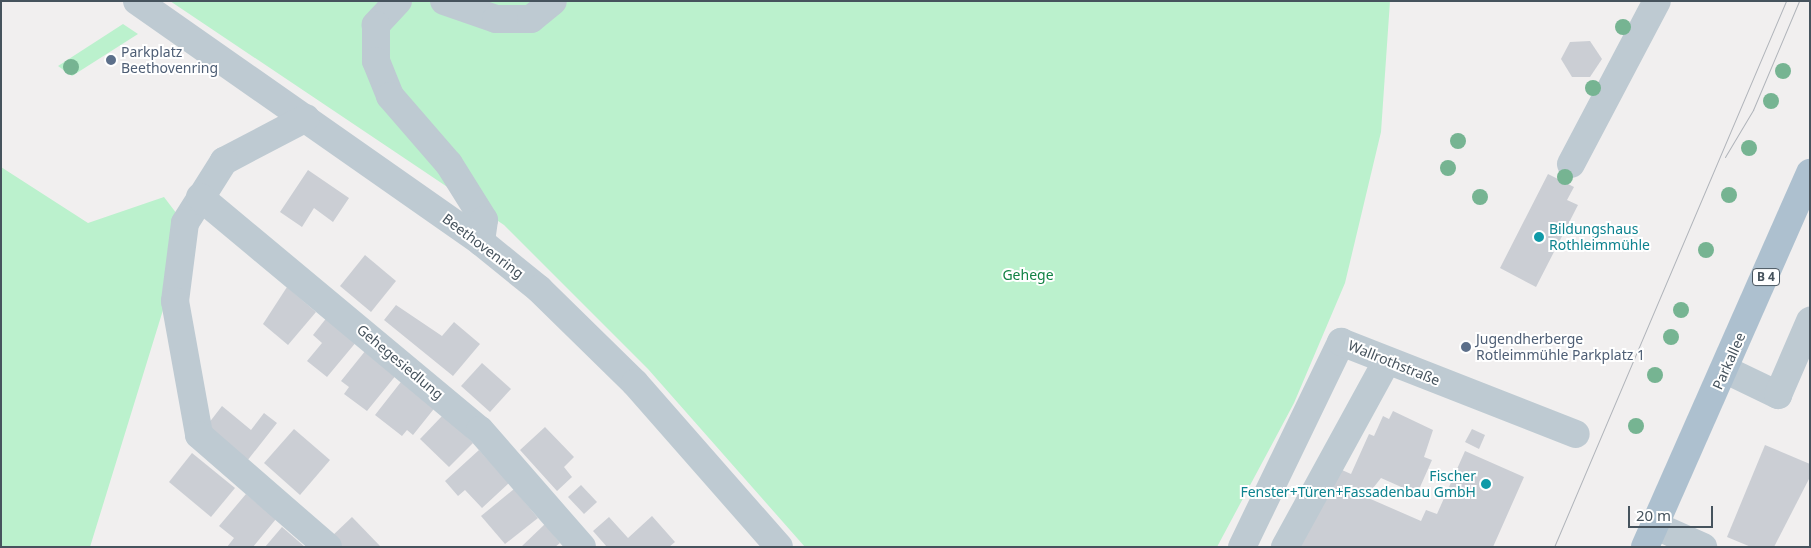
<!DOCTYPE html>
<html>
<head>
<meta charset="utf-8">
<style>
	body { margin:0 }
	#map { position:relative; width:1811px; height:548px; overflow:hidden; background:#f1efef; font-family:"Noto Sans",sans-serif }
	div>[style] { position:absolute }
	.green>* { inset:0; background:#bbf1cd }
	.building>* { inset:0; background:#cbced4 }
	.minor>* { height:28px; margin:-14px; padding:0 14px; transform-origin:14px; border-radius:14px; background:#becad2 }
	.major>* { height:28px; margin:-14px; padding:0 14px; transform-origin:14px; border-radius:14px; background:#adc0cf }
	.tram>* { height:1px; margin:-0.5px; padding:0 0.5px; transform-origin:0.5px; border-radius:0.5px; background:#b0b4ba }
	.trees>* { width:16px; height:16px; margin:-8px; border-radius:50%; background:#76b492 }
	.dots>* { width:14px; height:14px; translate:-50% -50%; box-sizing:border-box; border:2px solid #fff; border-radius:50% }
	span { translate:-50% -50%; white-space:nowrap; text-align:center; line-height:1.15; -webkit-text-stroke:4px #fff; paint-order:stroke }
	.shield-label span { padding:1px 4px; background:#fff; border:1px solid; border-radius:4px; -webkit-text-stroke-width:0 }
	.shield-label { font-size:12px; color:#46535d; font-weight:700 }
	.service-label { font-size:14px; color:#4e5e75 }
	.left { translate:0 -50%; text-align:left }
	.culture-label { font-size:14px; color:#0d838f }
	.right { translate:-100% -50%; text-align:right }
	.street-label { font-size:14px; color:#46535d }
	.park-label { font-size:14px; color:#128345 }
	.frame { position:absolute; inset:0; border:2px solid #46535d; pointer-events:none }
	.scale { position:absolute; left:1628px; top:506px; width:85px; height:22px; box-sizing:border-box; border:2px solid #46535d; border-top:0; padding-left:6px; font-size:15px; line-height:18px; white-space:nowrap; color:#46535d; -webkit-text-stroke:4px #fff; paint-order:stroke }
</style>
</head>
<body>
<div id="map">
	<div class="green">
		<div style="clip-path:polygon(170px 1px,1390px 1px,1381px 132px,1345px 283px,1294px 403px,1217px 547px,805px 547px,648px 369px,504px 225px)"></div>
		<div style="clip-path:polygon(123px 24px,138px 34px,72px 76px,58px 66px)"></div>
		<div style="clip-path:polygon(1px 167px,88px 223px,164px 197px,180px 218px,167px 297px,90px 547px,1px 547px)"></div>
	</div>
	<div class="building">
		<div style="clip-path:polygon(1590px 41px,1602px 59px,1590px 77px,1572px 77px,1561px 59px,1570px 42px)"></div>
		<div style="clip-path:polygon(308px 170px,349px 198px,333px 222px,314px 208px,302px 227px,280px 212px)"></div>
		<div style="clip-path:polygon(1548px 174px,1574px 187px,1567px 200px,1578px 205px,1536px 287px,1500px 268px)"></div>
		<div style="clip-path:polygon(365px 255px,396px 281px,371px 312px,340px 286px)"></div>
		<div style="clip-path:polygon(287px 287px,316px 312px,288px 345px,263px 324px)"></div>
		<div style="clip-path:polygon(396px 305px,442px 336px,454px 322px,480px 344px,453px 376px,384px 320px)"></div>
		<div style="clip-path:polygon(328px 316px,357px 341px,327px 377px,307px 361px,322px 343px,313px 335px)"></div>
		<div style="clip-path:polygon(366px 350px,397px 374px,367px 411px,344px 394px,349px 387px,341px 381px)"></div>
		<div style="clip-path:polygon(482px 363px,511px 389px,490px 412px,461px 386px)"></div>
		<div style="clip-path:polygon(404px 378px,437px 405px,413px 435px,407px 430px,402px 436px,375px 415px)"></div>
		<div style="clip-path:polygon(222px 406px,251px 430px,264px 413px,277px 423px,247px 461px,205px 428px)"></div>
		<div style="clip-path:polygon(1393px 411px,1433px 430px,1424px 457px,1432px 460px,1417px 494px,1381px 478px,1366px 497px,1421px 521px,1426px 510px,1437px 514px,1465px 451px,1524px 477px,1493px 547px,1299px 547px,1342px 470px,1351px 474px,1369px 434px,1374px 436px,1383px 416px,1389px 419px)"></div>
		<div style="clip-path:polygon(444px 414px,473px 443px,449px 467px,420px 439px)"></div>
		<div style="clip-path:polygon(545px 427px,574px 457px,564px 467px,572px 477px,557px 491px,520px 450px)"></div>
		<div style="clip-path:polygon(294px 429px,330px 460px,300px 495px,264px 463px)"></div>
		<div style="clip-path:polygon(1472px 429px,1485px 435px,1479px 449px,1465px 442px)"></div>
		<div style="clip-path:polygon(1765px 445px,1810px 464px,1810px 477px,1774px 547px,1751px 547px,1727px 537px)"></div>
		<div style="clip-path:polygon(479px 450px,509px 483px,482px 508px,465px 490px,458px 496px,445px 481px)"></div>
		<div style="clip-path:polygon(192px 453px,235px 488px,211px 517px,169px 482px)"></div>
		<div style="clip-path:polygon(581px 485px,597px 502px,584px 514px,568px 497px)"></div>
		<div style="clip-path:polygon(514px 489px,538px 518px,505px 544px,481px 516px)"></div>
		<div style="clip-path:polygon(246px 494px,276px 519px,253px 547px,227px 547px,234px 538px,219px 526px)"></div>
		<div style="clip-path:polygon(652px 516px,675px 542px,669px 547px,607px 547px,593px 531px,609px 517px,628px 538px)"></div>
		<div style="clip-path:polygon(352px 517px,381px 547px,340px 547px,331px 537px)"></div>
		<div style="clip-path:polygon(545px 524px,560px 543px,555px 547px,521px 547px)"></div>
		<div style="clip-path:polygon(282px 527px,305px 547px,265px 547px)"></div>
	</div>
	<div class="minor">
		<div style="left:137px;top:1px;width:420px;rotate:35deg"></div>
		<div style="left:481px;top:242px;width:75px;rotate:39deg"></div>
		<div style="left:539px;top:289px;width:134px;rotate:44.4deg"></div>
		<div style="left:635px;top:383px;width:218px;rotate:48.7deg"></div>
		<div style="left:398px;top:1px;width:33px;rotate:133deg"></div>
		<div style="left:376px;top:25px;width:36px;rotate:90deg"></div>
		<div style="left:376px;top:61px;width:38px;rotate:68deg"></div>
		<div style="left:390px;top:96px;width:90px;rotate:49.1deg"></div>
		<div style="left:449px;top:164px;width:66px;rotate:58deg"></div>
		<div style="left:484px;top:220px;width:22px;rotate:98deg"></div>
		<div style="left:444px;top:1px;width:55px;rotate:19.1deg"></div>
		<div style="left:496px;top:19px;width:35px"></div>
		<div style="left:531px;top:19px;width:28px;rotate:-39deg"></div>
		<div style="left:306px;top:118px;width:93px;rotate:152.3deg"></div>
		<div style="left:224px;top:161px;width:73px;rotate:122.2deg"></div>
		<div style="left:185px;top:223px;width:79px;rotate:97.3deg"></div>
		<div style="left:175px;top:301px;width:136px;rotate:79.8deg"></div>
		<div style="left:199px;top:435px;width:171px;rotate:41deg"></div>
		<div style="left:1571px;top:164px;width:184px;rotate:-62.2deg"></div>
		<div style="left:200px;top:197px;width:364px;rotate:39.8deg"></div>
		<div style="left:480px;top:430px;width:155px;rotate:48.9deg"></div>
		<div style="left:1726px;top:370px;width:58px;rotate:25.7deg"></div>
		<div style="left:1778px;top:395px;width:81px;rotate:-66.6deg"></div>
		<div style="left:1654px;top:525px;width:54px;rotate:24.2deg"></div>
		<div style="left:1242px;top:547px;width:228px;rotate:-64.2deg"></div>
		<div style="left:1341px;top:342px;width:252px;rotate:21.4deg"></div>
		<div style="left:1285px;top:547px;width:212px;rotate:-61.3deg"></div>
	</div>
	<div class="major">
		<div style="left:1645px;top:547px;width:409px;rotate:-66.2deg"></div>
	</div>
	<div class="tram">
		<div style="left:1725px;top:157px;width:55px;rotate:-59.2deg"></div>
		<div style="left:1753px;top:110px;width:118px;rotate:-67.1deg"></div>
		<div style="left:1554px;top:547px;width:593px;rotate:-66.98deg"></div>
	</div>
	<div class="trees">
		<div style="left:1623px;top:27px"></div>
		<div style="left:71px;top:67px"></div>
		<div style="left:1783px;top:71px"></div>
		<div style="left:1593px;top:88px"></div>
		<div style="left:1771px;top:101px"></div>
		<div style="left:1458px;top:141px"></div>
		<div style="left:1749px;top:148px"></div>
		<div style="left:1448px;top:168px"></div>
		<div style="left:1565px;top:177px"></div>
		<div style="left:1729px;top:195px"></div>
		<div style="left:1480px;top:197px"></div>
		<div style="left:1706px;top:250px"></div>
		<div style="left:1681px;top:310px"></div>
		<div style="left:1671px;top:337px"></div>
		<div style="left:1655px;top:375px"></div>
		<div style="left:1636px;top:426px"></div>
	</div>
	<div class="dots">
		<div style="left:111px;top:60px;background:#5c6f8a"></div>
		<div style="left:1539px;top:237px;background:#0f9aa8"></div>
		<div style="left:1466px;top:347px;background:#5c6f8a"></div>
		<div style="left:1486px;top:484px;background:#0f9aa8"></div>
	</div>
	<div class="shield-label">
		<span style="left:1766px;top:277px">B 4</span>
	</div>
	<div class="service-label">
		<span class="left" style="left:121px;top:60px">Parkplatz<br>Beethovenring</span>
		<span class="left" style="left:1476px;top:347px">Jugendherberge<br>Rotleimmühle Parkplatz 1</span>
	</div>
	<div class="culture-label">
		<span class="left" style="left:1549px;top:237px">Bildungshaus<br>Rothleimmühle</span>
		<span class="right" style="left:1476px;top:484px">Fischer<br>Fenster+Türen+Fassadenbau GmbH</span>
	</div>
	<div class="street-label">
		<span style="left:483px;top:246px;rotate:37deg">Beethovenring</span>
		<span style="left:1729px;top:361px;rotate:-66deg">Parkallee</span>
		<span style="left:400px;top:362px;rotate:40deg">Gehegesiedlung</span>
		<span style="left:1394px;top:363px;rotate:22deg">Wallrothstraße</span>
	</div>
	<div class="park-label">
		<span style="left:1028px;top:275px">Gehege</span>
	</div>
	<div class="frame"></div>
	<div class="scale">20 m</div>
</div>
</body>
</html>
